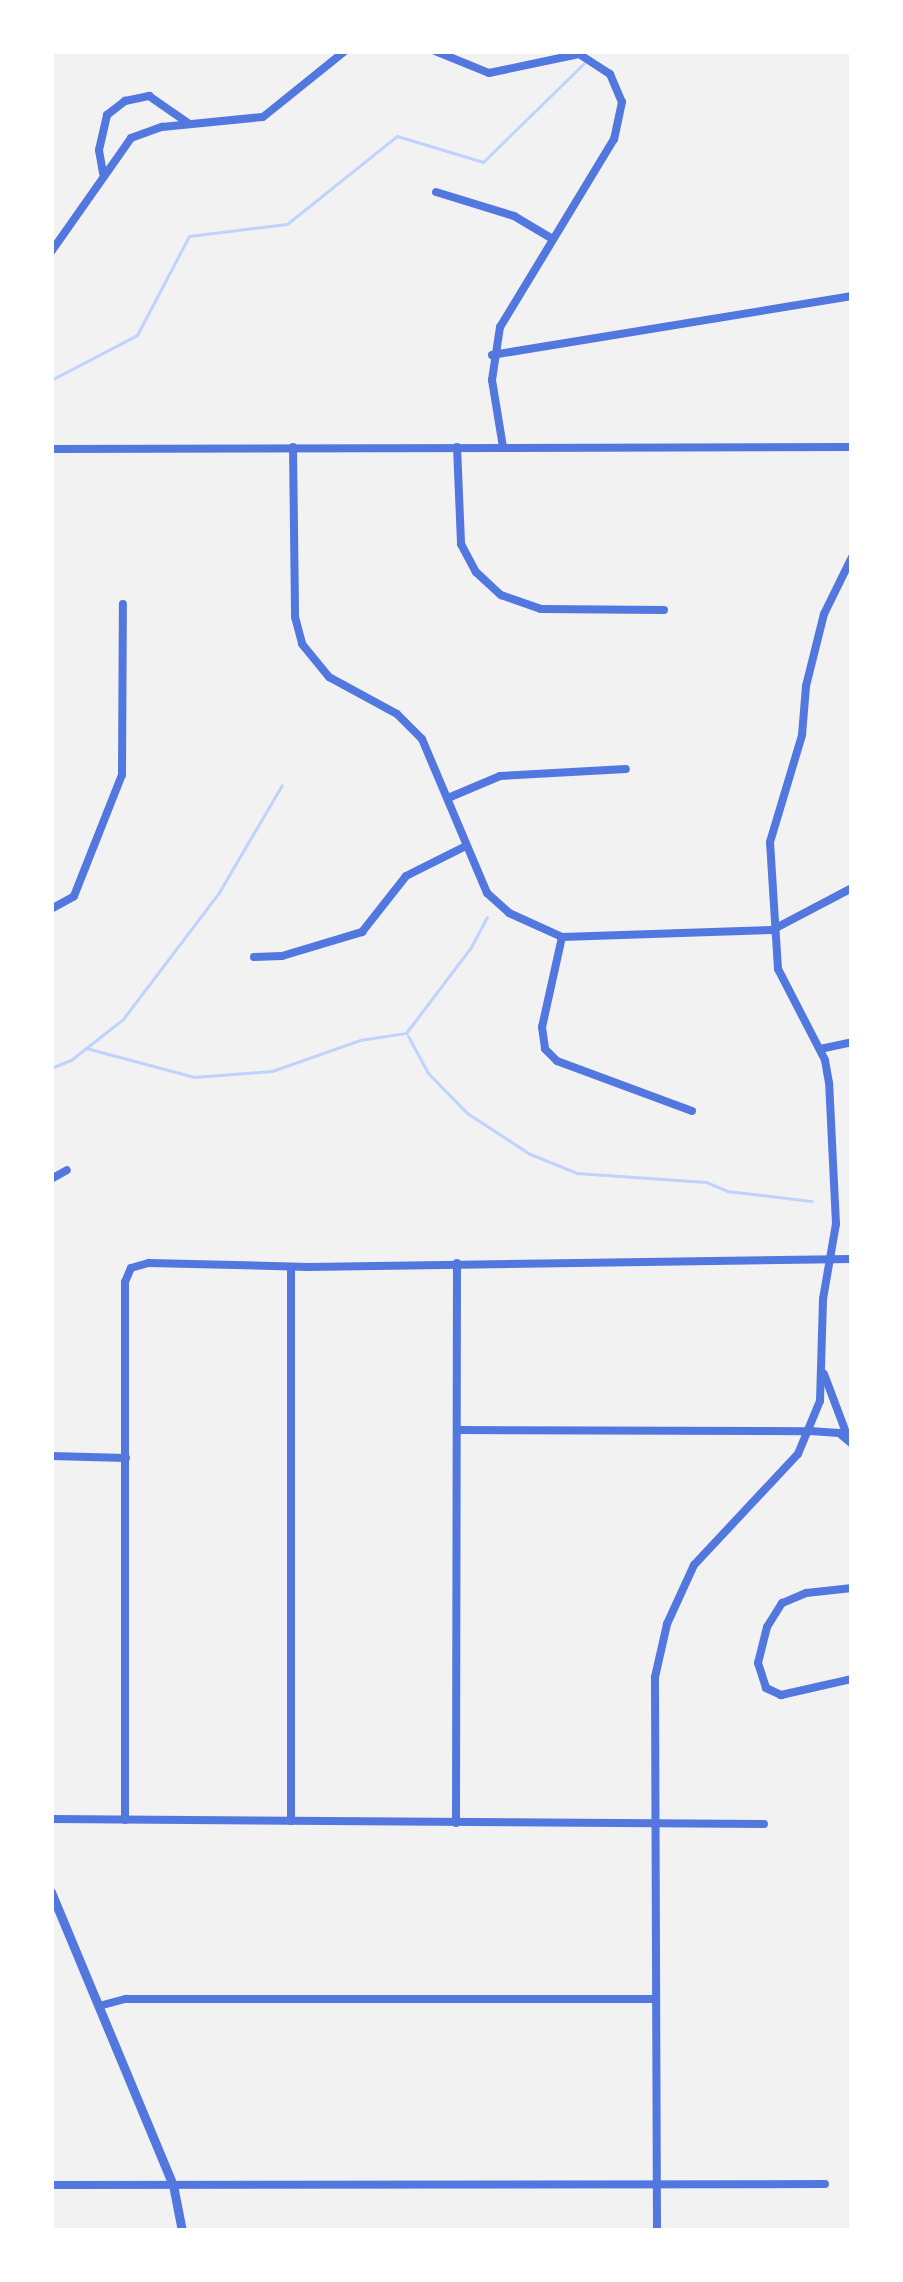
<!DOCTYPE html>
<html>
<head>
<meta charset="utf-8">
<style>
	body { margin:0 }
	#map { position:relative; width:903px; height:2282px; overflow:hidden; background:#f2f2f2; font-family:"Golos Text",sans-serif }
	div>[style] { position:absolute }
	.stream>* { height:3px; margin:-1.5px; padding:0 1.5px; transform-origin:1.5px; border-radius:1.5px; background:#bfd3fe }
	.minor>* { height:8px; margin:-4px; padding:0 4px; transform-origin:4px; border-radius:4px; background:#5277de }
	.tertiary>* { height:9px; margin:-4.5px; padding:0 4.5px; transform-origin:4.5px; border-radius:4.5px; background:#5277de }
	span { translate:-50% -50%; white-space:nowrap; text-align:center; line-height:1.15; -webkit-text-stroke:10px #fff; paint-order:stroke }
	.frame { position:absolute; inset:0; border:54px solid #fff; pointer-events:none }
</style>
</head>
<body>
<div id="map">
	<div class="stream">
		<div style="left:51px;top:380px;width:97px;rotate:-27.6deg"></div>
		<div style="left:137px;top:335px;width:112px;rotate:-62.3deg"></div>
		<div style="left:189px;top:236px;width:99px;rotate:-7deg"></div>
		<div style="left:287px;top:224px;width:141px;rotate:-38.7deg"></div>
		<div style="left:397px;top:136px;width:90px;rotate:16.8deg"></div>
		<div style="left:483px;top:162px;width:141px;rotate:-44.4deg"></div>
		<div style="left:408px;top:1036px;width:42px;rotate:61.6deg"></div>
		<div style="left:428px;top:1073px;width:56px;rotate:45.7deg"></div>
		<div style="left:467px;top:1113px;width:75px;rotate:33.1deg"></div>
		<div style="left:530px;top:1154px;width:51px;rotate:22deg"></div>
		<div style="left:577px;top:1173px;width:129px;rotate:4deg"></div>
		<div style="left:706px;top:1182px;width:23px;rotate:23deg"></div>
		<div style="left:727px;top:1191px;width:85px;rotate:6.8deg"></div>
		<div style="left:86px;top:1048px;width:112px;rotate:15deg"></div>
		<div style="left:194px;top:1077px;width:78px;rotate:-4.4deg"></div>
		<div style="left:272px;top:1071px;width:93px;rotate:-19.4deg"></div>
		<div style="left:360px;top:1040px;width:47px;rotate:-8.7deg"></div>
		<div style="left:406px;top:1033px;width:108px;rotate:-52.9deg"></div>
		<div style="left:471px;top:947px;width:34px;rotate:-62deg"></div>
		<div style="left:51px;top:1068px;width:22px;rotate:-22deg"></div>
		<div style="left:71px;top:1060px;width:66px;rotate:-38.3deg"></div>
		<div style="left:123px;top:1019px;width:157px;rotate:-52.8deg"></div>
		<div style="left:218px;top:894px;width:126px;rotate:-59.6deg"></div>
	</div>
	<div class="minor">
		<div style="left:435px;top:51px;width:58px;rotate:22.2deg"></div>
		<div style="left:489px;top:73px;width:92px;rotate:-11.9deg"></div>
		<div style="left:579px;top:54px;width:37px;rotate:33deg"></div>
		<div style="left:610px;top:74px;width:30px;rotate:67deg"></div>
		<div style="left:622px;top:102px;width:38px;rotate:102deg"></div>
		<div style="left:614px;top:139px;width:220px;rotate:121.2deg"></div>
		<div style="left:500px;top:327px;width:54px;rotate:98.6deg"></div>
		<div style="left:492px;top:380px;width:68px;rotate:80.7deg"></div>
		<div style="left:103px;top:173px;width:23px;rotate:-100deg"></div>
		<div style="left:99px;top:150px;width:36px;rotate:-77deg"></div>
		<div style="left:107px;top:115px;width:23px;rotate:-38deg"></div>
		<div style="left:125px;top:101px;width:25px;rotate:-12deg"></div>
		<div style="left:149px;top:96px;width:47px;rotate:34.7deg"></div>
		<div style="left:436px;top:192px;width:82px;rotate:17.1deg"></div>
		<div style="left:514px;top:216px;width:43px;rotate:30.7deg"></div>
		<div style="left:51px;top:252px;width:139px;rotate:-54.9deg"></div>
		<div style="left:131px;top:138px;width:33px;rotate:-20deg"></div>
		<div style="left:162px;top:127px;width:101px;rotate:-5.7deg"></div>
		<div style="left:263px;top:117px;width:105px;rotate:-38.8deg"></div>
		<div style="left:492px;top:355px;width:365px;rotate:-9.3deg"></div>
		<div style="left:293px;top:447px;width:170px;rotate:89.3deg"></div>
		<div style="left:295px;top:617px;width:28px;rotate:75deg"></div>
		<div style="left:302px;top:644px;width:43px;rotate:50.7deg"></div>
		<div style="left:329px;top:677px;width:77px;rotate:28.6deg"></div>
		<div style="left:397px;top:714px;width:35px;rotate:45deg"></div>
		<div style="left:422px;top:739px;width:167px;rotate:67.1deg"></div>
		<div style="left:487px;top:893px;width:30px;rotate:42deg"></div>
		<div style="left:509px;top:913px;width:58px;rotate:24.4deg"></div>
		<div style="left:562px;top:937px;width:210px;rotate:-1.9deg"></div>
		<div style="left:772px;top:930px;width:90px;rotate:-27.7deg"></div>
		<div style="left:457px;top:447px;width:97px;rotate:87.6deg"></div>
		<div style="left:461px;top:544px;width:32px;rotate:62deg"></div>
		<div style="left:476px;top:572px;width:34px;rotate:43deg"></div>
		<div style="left:501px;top:595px;width:42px;rotate:19.3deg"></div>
		<div style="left:541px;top:609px;width:123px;rotate:0.5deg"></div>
		<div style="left:51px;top:449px;width:801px;rotate:-0.14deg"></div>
		<div style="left:448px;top:798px;width:56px;rotate:-22.9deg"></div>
		<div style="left:500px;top:776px;width:126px;rotate:-3.2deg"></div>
		<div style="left:51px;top:909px;width:26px;rotate:-29deg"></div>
		<div style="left:74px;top:896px;width:130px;rotate:-68.4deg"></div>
		<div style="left:122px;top:775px;width:171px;rotate:-89.7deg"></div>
		<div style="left:562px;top:937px;width:92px;rotate:102.5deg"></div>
		<div style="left:542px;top:1027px;width:22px;rotate:82deg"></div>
		<div style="left:545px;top:1049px;width:17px;rotate:45deg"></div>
		<div style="left:557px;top:1061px;width:144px;rotate:20.3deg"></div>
		<div style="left:254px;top:957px;width:28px;rotate:-2deg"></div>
		<div style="left:282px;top:956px;width:84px;rotate:-16.7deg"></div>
		<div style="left:362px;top:932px;width:71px;rotate:-51.8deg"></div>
		<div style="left:406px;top:876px;width:67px;rotate:-26.6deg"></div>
		<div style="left:820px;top:1049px;width:33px;rotate:-12deg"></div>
		<div style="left:51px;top:1179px;width:18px;rotate:-29deg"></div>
		<div style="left:824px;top:1374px;width:68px;rotate:69.4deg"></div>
		<div style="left:457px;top:1430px;width:353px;rotate:0.2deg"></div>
		<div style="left:810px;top:1431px;width:29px;rotate:4deg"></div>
		<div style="left:839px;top:1433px;width:17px;rotate:40deg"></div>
		<div style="left:51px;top:1456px;width:75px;rotate:1.5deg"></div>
		<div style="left:852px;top:1588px;width:46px;rotate:173.8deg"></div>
		<div style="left:806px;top:1593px;width:26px;rotate:157deg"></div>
		<div style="left:782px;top:1603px;width:28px;rotate:122deg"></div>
		<div style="left:767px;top:1627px;width:37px;rotate:104deg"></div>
		<div style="left:758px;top:1663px;width:26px;rotate:72deg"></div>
		<div style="left:766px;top:1688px;width:17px;rotate:25deg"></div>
		<div style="left:781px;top:1695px;width:73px;rotate:-12.7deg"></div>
		<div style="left:51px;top:1819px;width:713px;rotate:0.4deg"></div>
		<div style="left:125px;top:1820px;width:538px;rotate:-90deg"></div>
		<div style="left:125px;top:1282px;width:15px;rotate:-67deg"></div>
		<div style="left:131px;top:1268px;width:19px;rotate:-16deg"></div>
		<div style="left:149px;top:1263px;width:159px;rotate:1.4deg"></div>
		<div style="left:308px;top:1267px;width:544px;rotate:-0.84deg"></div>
		<div style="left:291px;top:1821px;width:554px;rotate:-90deg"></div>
		<div style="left:456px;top:1823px;width:560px;rotate:-89.9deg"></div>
		<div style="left:99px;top:2006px;width:28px;rotate:-15deg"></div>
		<div style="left:126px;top:1999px;width:530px"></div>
		<div style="left:51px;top:2185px;width:774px;rotate:-0.07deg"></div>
		<div style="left:657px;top:2231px;width:554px;rotate:-90.21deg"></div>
		<div style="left:655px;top:1677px;width:54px;rotate:-77.2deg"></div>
		<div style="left:667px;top:1624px;width:65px;rotate:-65.4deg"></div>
		<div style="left:694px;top:1565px;width:152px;rotate:-46.9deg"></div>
		<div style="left:798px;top:1454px;width:57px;rotate:-67.5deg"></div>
		<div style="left:820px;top:1401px;width:102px;rotate:-88.3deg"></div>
		<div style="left:823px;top:1299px;width:76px;rotate:-80.2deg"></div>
		<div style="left:836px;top:1224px;width:141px;rotate:-92.8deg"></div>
		<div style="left:829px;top:1083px;width:23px;rotate:-100deg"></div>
		<div style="left:825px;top:1060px;width:102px;rotate:-117.3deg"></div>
		<div style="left:778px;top:969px;width:127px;rotate:-93.6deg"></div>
		<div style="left:770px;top:842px;width:112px;rotate:-73.3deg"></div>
		<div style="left:802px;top:735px;width:49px;rotate:-85.3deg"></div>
		<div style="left:806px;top:686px;width:74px;rotate:-76deg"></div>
		<div style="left:824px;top:614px;width:64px;rotate:-63.8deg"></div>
	</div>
	<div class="tertiary">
		<div style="left:51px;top:1892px;width:317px;rotate:67.4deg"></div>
		<div style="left:173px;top:2185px;width:47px;rotate:78.9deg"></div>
	</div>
	<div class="frame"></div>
</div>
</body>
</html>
